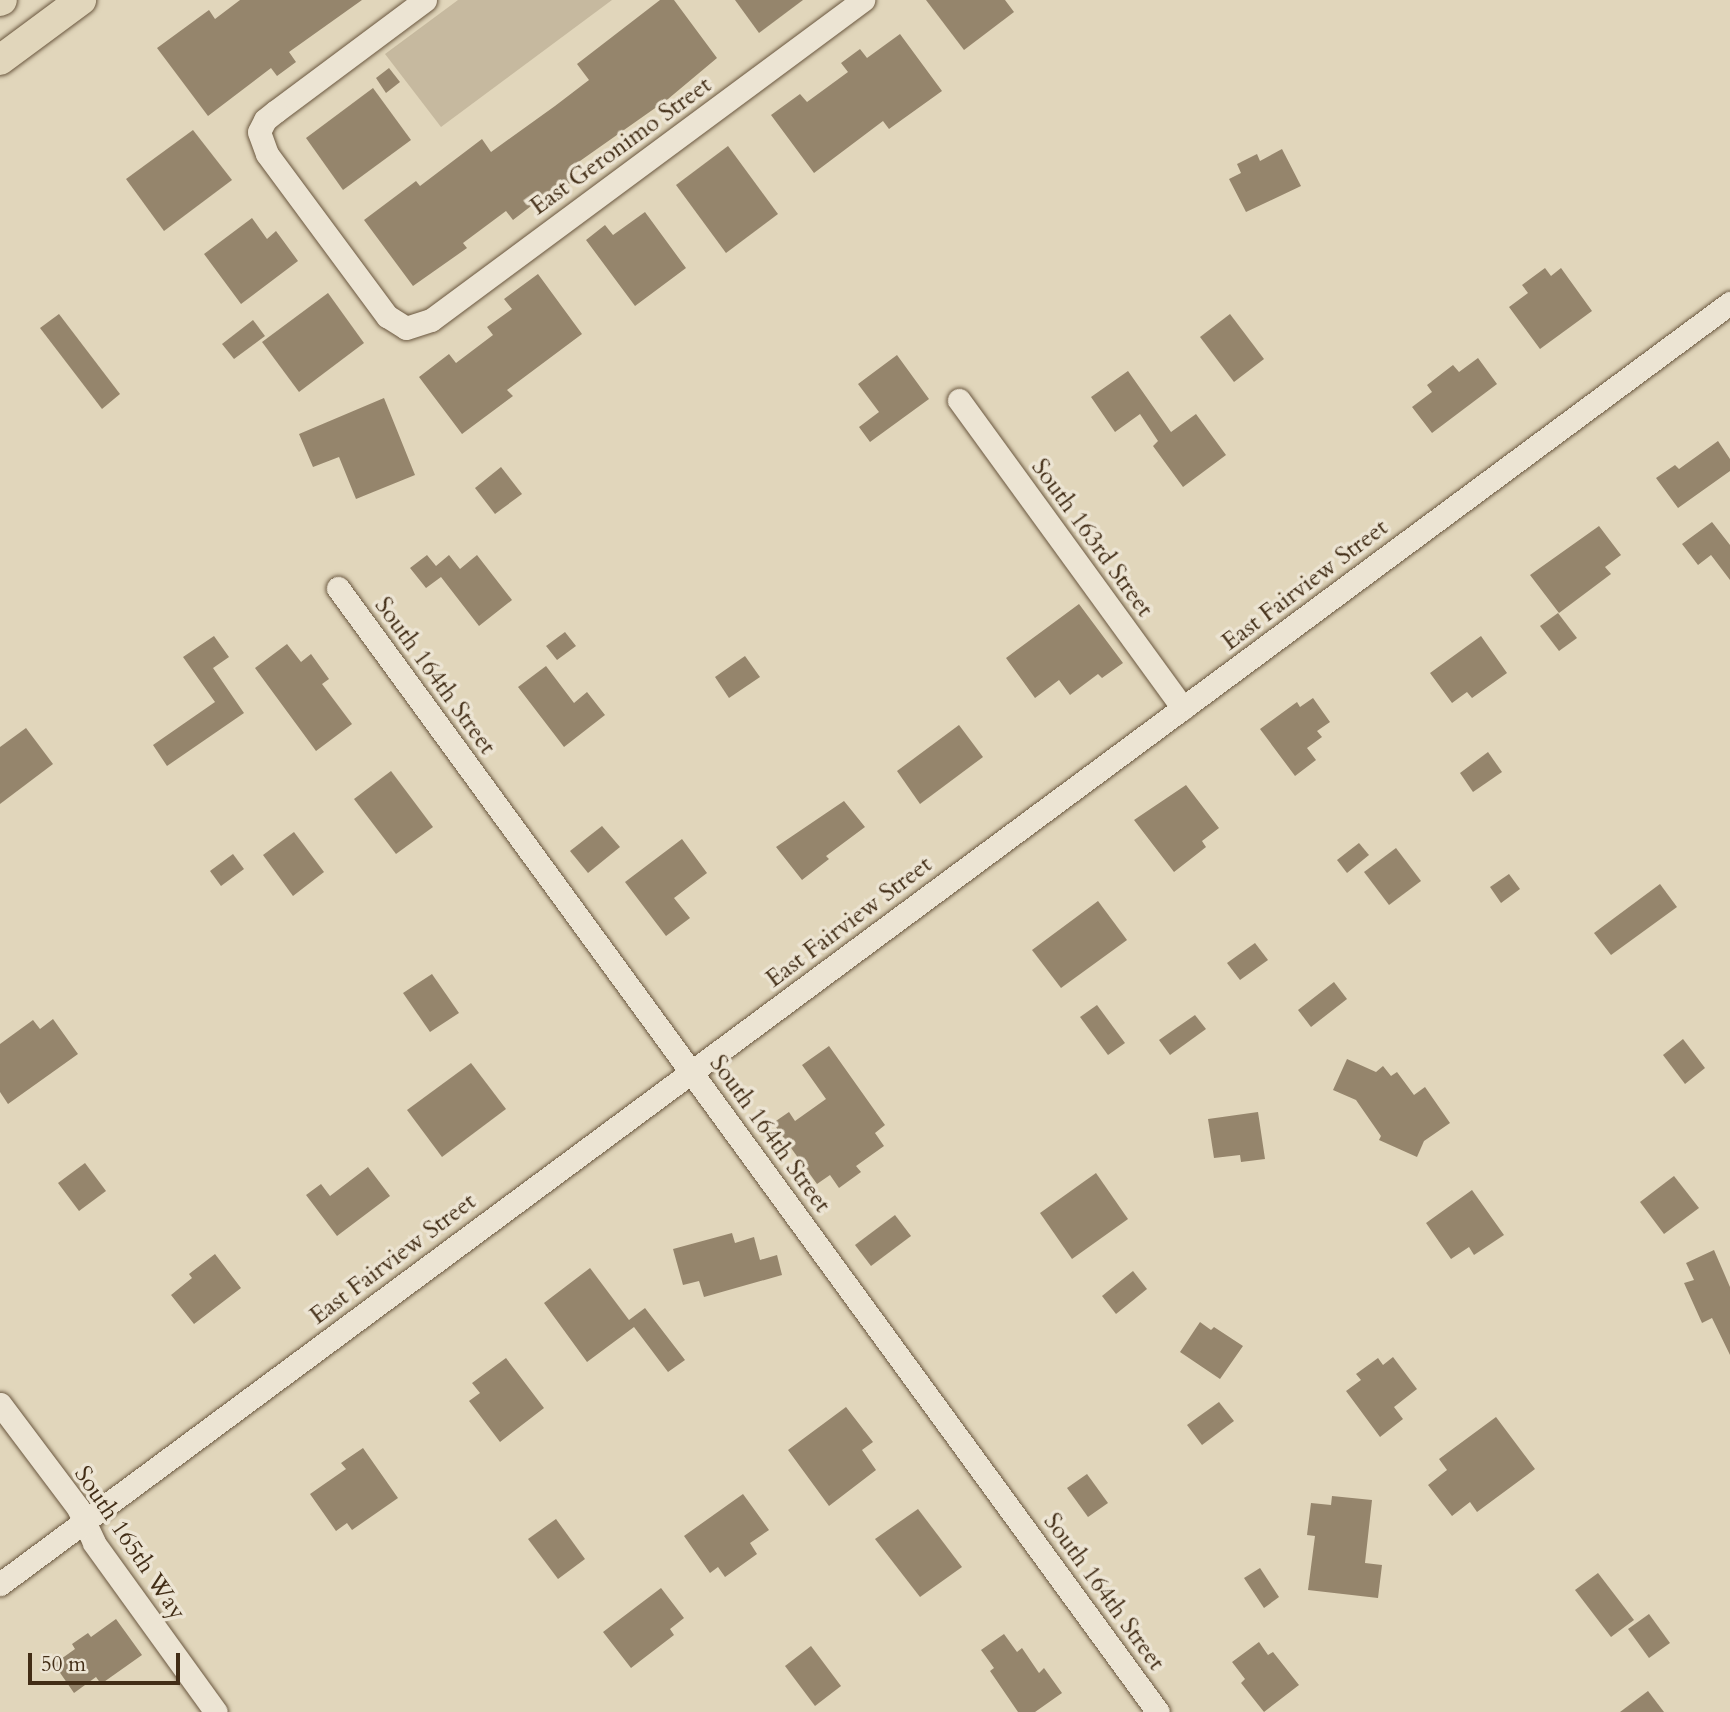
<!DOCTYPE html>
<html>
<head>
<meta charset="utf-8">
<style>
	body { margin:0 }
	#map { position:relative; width:1730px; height:1712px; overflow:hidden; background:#e1d6bb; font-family:Cardo,serif }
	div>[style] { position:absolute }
	.green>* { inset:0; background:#c6b99f }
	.building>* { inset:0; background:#95856c }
	.roads { filter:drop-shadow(0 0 2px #6a573f) drop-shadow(0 0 2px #6a573f) }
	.minor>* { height:23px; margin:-11.5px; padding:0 11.5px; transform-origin:11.5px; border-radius:11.5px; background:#ece4d3 }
	.major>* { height:30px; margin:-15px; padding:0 15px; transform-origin:15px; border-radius:15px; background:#e1d6bb }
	span { translate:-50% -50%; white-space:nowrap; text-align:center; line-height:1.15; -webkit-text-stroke:7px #ece4d3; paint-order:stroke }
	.street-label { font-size:24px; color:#422d16 }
	.scale { position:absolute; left:28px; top:1653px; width:152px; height:32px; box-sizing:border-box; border:4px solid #422d16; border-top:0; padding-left:9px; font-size:21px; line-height:24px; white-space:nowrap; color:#422d16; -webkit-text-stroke:5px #ece4d3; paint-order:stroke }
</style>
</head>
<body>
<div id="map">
	<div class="green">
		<div style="clip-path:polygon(458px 0,612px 0,441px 127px,385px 54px)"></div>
	</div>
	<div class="building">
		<div style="clip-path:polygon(240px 0,362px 0,289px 52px,296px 62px,277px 76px,271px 68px,208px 116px,157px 48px,209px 10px,215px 19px)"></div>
		<div style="clip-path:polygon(660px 0,674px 0,717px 58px,668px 99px,570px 168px,577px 178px,547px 200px,544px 196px,513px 220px,506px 211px,463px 243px,467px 248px,413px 286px,364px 220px,416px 181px,420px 186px,482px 139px,491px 152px,555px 106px,589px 80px,577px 64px)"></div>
		<div style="clip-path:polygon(735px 0,803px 0,759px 33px)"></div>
		<div style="clip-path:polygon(926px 0,1005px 0,1014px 12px,964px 50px)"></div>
		<div style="clip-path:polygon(900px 34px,942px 91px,889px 129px,883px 121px,814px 173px,771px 115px,800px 94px,807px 102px,848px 72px,841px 63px,860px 49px,867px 58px)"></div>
		<div style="clip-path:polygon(389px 68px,400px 82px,386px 93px,376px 78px)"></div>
		<div style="clip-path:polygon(373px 88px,411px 140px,343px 190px,306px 138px)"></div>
		<div style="clip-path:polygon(193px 130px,232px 180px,164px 231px,126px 179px)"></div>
		<div style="clip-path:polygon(728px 146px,778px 214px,726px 253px,676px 185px)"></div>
		<div style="clip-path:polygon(1282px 149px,1301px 186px,1246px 212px,1229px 179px,1241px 173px,1237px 164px,1257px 154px,1260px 161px)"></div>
		<div style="clip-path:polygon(645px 212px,686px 268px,635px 306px,586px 240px,605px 225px,613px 235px)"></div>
		<div style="clip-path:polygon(252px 218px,267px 239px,276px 231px,298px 261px,241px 304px,204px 254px)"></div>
		<div style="clip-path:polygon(1545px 268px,1551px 276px,1561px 268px,1592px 311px,1540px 349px,1509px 307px,1528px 293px,1522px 285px)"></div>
		<div style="clip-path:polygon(538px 274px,582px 334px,507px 390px,513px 396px,462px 434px,419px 377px,449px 354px,456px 363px,493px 335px,487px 327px,512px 309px,504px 299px)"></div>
		<div style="clip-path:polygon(328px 293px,364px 343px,299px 392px,262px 342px)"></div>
		<div style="clip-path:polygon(59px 314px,120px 394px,102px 409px,40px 328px)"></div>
		<div style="clip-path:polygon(1230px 314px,1264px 359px,1234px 382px,1200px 337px)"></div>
		<div style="clip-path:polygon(253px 320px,265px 336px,234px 359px,222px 344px)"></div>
		<div style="clip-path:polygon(897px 355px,929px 399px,870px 442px,859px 427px,879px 412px,858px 384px)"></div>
		<div style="clip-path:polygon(1478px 358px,1497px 384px,1432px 433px,1412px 407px,1432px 392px,1427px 385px,1453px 365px,1459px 372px)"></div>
		<div style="clip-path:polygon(1128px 371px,1171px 432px,1196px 414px,1226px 455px,1183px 487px,1153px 446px,1158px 441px,1140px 414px,1115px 432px,1091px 397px)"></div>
		<div style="clip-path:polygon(384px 398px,415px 475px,356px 499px,339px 457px,313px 467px,299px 434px)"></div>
		<div style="clip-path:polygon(1718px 441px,1730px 459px,1730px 471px,1678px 508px,1656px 478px,1675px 465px,1679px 469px)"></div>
		<div style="clip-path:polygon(501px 467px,522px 494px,495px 514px,475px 488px)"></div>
		<div style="clip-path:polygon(1712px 522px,1730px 545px,1730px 580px,1711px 555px,1698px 565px,1682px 544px)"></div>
		<div style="clip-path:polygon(1599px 526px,1621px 555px,1605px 567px,1611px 574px,1559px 613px,1530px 575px)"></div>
		<div style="clip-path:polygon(427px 555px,436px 566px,449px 555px,460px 569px,477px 555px,512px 600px,479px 626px,441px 577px,426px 588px,410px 568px)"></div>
		<div style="clip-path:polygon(1079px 604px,1123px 663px,1102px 678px,1098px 674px,1070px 695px,1059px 680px,1035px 698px,1006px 658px)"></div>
		<div style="clip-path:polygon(1558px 613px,1577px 638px,1559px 651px,1540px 626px)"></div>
		<div style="clip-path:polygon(565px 632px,576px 646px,557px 660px,546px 646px)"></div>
		<div style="clip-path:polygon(214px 636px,229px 657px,213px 668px,244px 713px,167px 766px,153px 745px,215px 702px,183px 657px)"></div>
		<div style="clip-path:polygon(1481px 636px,1507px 673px,1472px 698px,1467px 692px,1452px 703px,1430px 673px)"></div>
		<div style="clip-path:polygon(287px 644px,301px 662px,311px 654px,329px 679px,322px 684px,352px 724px,316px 751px,255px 668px)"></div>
		<div style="clip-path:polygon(745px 656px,760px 677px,729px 698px,715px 677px)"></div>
		<div style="clip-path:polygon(546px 666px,574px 703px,587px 692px,605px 715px,564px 747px,518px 687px)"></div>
		<div style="clip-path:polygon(1313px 698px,1330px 722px,1317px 731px,1322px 737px,1307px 748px,1316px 760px,1295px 776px,1260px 729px,1297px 702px,1300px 707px)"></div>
		<div style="clip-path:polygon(959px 725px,983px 757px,920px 804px,897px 771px)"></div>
		<div style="clip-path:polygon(26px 728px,53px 764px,0 804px,0 747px)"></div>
		<div style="clip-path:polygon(1488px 752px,1502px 772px,1473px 792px,1460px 773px)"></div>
		<div style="clip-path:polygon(391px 771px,433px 827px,396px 854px,354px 799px)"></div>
		<div style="clip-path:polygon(1186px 785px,1219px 828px,1202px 841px,1206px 847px,1174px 872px,1134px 820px)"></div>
		<div style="clip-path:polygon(844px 801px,865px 827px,826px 856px,829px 859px,802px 880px,776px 847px)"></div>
		<div style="clip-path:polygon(602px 826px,620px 847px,588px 873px,570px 851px)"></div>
		<div style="clip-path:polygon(294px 832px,324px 872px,293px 896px,263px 855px)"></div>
		<div style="clip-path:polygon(682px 839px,707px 873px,674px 898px,690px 918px,666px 936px,625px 882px)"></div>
		<div style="clip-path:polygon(1359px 843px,1369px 855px,1347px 873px,1337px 860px)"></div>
		<div style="clip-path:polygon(1396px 848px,1421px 881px,1389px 905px,1364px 872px)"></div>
		<div style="clip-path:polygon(233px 854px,244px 869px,221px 886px,210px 871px)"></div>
		<div style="clip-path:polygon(1509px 874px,1520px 889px,1501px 903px,1490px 887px)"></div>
		<div style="clip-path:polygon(1660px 884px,1677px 907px,1611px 955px,1594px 933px)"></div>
		<div style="clip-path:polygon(1098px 901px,1127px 940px,1061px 988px,1032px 950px)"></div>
		<div style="clip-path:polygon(1255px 943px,1268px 960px,1240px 980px,1227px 963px)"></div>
		<div style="clip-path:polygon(432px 974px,459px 1013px,430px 1032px,403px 993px)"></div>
		<div style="clip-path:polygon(1334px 982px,1347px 999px,1311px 1027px,1298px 1010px)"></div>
		<div style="clip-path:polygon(1097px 1005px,1125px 1043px,1108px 1055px,1080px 1017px)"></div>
		<div style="clip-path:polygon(1195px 1015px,1206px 1029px,1170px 1055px,1159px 1040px)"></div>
		<div style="clip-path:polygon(53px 1019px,78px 1054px,8px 1104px,0 1092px,0 1044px,33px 1020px,40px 1029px)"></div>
		<div style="clip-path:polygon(1683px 1039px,1705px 1068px,1685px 1084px,1663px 1055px)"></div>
		<div style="clip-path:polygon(829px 1046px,885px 1125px,875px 1133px,884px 1146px,856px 1166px,861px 1172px,839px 1188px,830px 1175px,817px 1184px,773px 1123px,789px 1112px,795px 1121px,826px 1099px,802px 1065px)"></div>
		<div style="clip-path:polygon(1347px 1059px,1376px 1072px,1383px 1066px,1391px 1076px,1397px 1072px,1414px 1095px,1425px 1087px,1450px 1123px,1424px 1141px,1417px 1157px,1379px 1140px,1381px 1136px,1356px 1100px,1333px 1090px)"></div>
		<div style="clip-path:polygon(471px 1063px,506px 1109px,442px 1157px,407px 1110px)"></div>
		<div style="clip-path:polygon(1258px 1112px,1265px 1159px,1241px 1162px,1240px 1155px,1214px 1158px,1208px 1119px)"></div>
		<div style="clip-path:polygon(85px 1163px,106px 1191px,79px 1211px,58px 1183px)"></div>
		<div style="clip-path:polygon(368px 1167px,390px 1196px,337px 1236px,306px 1195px,321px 1184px,330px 1196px)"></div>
		<div style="clip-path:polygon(1096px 1173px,1128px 1219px,1072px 1259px,1040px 1213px)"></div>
		<div style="clip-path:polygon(1674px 1176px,1699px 1208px,1664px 1234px,1640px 1202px)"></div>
		<div style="clip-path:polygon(1472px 1190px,1504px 1235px,1474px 1255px,1469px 1247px,1451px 1259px,1426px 1223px)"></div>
		<div style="clip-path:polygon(895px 1215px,911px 1236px,871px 1266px,855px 1245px)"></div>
		<div style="clip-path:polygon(732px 1233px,735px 1243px,754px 1237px,760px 1260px,777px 1255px,782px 1275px,704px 1297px,699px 1281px,683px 1285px,673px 1249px)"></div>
		<div style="clip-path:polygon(1714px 1250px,1730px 1287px,1730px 1355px,1712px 1318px,1702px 1323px,1684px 1283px,1694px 1280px,1686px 1263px)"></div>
		<div style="clip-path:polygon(215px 1254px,241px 1288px,194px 1324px,171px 1295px,192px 1278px,189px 1274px)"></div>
		<div style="clip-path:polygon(590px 1268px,629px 1320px,645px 1308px,685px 1360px,668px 1372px,634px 1327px,587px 1362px,544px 1303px)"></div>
		<div style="clip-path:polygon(1133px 1271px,1147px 1289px,1116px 1314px,1102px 1296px)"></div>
		<div style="clip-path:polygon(1200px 1322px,1211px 1330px,1214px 1327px,1243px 1346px,1220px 1379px,1180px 1352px)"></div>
		<div style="clip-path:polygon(1393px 1357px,1417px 1389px,1394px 1407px,1403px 1419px,1380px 1437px,1346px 1391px,1361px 1380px,1356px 1374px,1378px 1358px,1383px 1365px)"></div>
		<div style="clip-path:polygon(506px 1358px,544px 1408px,500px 1442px,469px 1401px,480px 1393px,472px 1383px)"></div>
		<div style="clip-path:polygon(1219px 1402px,1234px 1421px,1202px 1445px,1187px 1425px)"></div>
		<div style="clip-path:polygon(846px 1407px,873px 1442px,862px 1450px,876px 1470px,829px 1506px,788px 1450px)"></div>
		<div style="clip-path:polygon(1496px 1417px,1535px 1469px,1477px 1512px,1470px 1502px,1452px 1516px,1428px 1485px,1447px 1470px,1439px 1459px)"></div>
		<div style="clip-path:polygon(363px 1448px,398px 1498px,352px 1530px,347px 1523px,336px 1531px,310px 1494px,346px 1469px,341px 1463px)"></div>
		<div style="clip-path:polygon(1087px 1474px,1108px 1503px,1088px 1517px,1067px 1488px)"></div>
		<div style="clip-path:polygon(743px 1494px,769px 1530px,750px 1543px,757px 1554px,725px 1577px,718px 1567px,710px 1573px,684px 1536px)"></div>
		<div style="clip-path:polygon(1332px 1496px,1372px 1500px,1365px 1563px,1382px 1565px,1378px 1598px,1308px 1590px,1315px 1536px,1307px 1535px,1311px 1503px,1331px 1505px)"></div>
		<div style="clip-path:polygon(918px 1509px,962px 1567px,920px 1597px,875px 1539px)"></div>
		<div style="clip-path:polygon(556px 1519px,585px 1559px,558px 1579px,528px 1539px)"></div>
		<div style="clip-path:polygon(1260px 1568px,1279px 1597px,1264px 1608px,1244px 1578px)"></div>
		<div style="clip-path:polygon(1598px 1573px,1634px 1620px,1611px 1637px,1575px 1590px)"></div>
		<div style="clip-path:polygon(661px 1588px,684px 1618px,670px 1629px,674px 1635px,631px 1668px,603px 1632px)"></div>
		<div style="clip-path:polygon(1649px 1614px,1670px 1643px,1649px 1658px,1628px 1629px)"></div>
		<div style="clip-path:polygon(116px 1619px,142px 1655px,101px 1684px,96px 1677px,74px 1693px,54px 1664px,75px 1649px,72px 1644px,88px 1633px,91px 1637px)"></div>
		<div style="clip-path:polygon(1004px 1634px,1017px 1652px,1022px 1648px,1039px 1673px,1044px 1668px,1062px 1693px,1035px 1712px,1018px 1712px,990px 1671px,994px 1668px,981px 1650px)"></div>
		<div style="clip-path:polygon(1259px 1642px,1268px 1655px,1273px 1652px,1299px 1685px,1264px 1712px,1241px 1683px,1245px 1679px,1232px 1662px)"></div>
		<div style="clip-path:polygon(811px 1646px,841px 1686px,815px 1706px,785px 1666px)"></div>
		<div style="clip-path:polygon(1648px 1691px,1664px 1712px,1620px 1712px)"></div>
	</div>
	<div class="roads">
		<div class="minor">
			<div style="left:425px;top:0;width:186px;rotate:143.3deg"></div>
			<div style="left:276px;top:111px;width:14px;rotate:141deg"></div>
			<div style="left:265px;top:120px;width:13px;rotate:117deg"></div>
			<div style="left:259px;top:132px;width:23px;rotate:70deg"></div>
			<div style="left:267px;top:154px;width:202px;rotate:53.5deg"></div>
			<div style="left:387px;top:316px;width:22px;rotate:32deg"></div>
			<div style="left:406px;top:328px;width:26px;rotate:-18deg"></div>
			<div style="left:431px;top:320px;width:538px;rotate:-36.53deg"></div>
			<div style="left:959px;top:400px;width:381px;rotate:54deg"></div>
			<div style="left:338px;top:588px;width:1391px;rotate:53.89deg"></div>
			<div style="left:0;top:1404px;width:130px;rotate:53.1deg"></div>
			<div style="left:78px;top:1508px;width:38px;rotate:65deg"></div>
			<div style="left:94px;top:1543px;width:208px;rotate:54.2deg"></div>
			<div style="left:0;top:1584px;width:2153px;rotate:-36.52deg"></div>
		</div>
		<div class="major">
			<div style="left:0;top:1px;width:2px;rotate:-27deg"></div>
			<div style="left:0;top:60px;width:101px;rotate:-36.5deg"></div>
		</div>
	</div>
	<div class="street-label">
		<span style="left:621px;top:146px;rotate:-36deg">East Geronimo Street</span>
		<span style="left:1092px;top:538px;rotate:54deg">South 163rd Street</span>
		<span style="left:1305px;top:585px;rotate:-37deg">East Fairview Street</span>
		<span style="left:435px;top:676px;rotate:54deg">South 164th Street</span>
		<span style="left:849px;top:922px;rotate:-37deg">East Fairview Street</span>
		<span style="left:770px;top:1134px;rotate:54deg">South 164th Street</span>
		<span style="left:393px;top:1259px;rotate:-37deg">East Fairview Street</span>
		<span style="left:130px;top:1543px;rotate:56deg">South 165th Way</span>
		<span style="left:1104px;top:1592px;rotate:54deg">South 164th Street</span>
	</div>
	<div class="scale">50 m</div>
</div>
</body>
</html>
